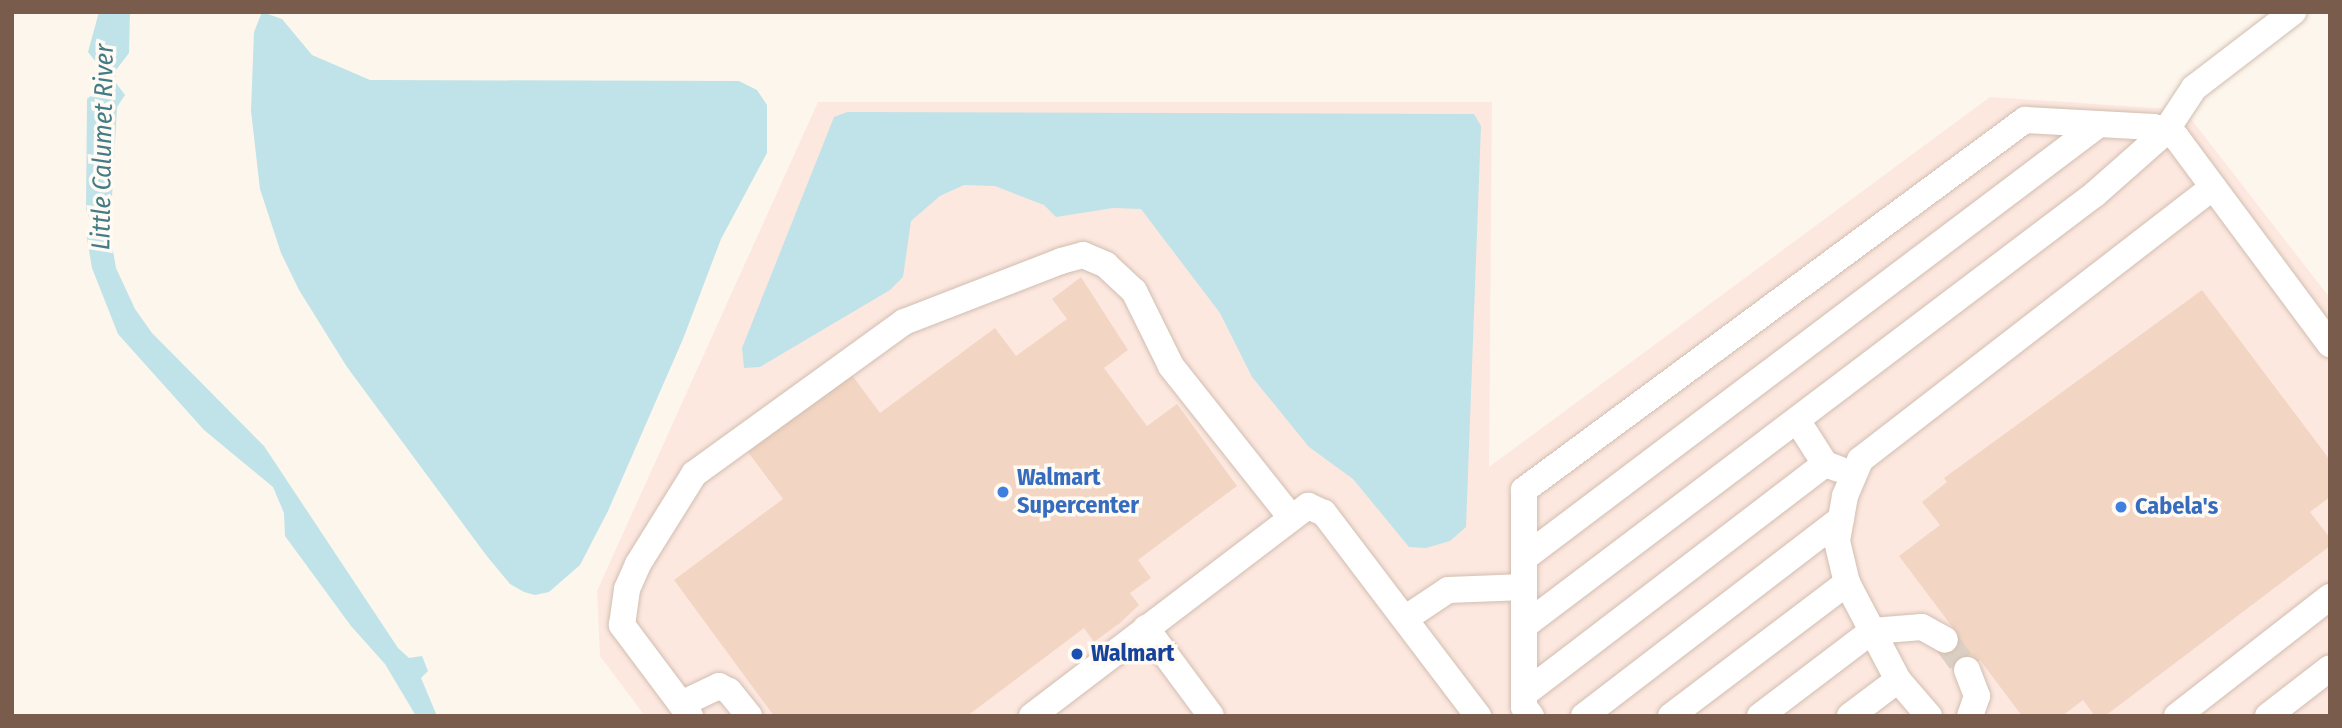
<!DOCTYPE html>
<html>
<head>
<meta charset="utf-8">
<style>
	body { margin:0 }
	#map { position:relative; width:2342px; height:728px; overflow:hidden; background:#fdf6ec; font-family:"Fira Sans Condensed",sans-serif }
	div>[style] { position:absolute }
	.commercial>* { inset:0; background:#fde8e0 }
	.water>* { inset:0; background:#bfe3e8 }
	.building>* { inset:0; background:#f3d5c3 }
	.minor-tunnel>* { height:26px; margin-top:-13px; transform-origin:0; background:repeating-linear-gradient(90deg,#dcd0c4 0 26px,transparent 0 39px) }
	.roads { filter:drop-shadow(0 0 2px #d1beb0) drop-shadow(0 0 2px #d1beb0) }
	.minor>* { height:26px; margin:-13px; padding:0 13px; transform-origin:13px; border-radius:13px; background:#fff }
	.dots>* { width:19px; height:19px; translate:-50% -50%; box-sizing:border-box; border:4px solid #fffaf3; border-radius:50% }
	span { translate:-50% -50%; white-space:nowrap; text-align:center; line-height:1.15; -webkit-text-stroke:7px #fffaf3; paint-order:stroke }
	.shop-label { font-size:24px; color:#366cbe; font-weight:700 }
	.left { translate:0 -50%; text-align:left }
	.transit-label { font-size:24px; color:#164399; font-weight:700 }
	.water-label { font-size:26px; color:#437c86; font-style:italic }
	.frame { position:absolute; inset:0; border:14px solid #7a5c4d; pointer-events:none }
</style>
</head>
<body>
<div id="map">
	<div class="commercial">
		<div style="clip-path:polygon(1990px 97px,2184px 110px,2330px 298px,2330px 716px,645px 716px,600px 656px,597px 591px,818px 102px,1492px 102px,1489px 467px)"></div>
	</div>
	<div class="water">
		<div style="clip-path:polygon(99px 12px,130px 12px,129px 53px,116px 70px,116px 83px,125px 95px,117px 107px,110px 233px,116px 268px,135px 309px,152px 333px,264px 446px,398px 648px,409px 658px,422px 656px,428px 671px,421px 678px,437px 716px,416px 716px,385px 664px,351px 626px,285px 536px,284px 513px,273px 487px,204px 430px,118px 334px,92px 268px,87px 238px,91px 223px,86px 209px,87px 99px,103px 85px,103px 71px,88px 52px)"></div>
		<div style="clip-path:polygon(262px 12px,282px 19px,312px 55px,370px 80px,739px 81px,757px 90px,767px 105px,767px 153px,721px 239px,683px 339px,608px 511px,580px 565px,549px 592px,535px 595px,524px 592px,510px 584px,486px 555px,347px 367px,299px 290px,281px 253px,260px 189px,251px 111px,254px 32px)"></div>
		<div style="clip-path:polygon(847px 112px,1474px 114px,1481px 126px,1466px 527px,1450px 541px,1426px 548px,1409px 547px,1353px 479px,1309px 447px,1252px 377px,1220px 313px,1141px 209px,1113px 208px,1056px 217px,1044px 205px,995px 186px,964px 185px,940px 196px,911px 221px,903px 277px,890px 290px,760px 367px,744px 368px,742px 348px,834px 117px)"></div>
	</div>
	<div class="building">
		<div style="clip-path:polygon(1081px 277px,1128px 350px,1104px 368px,1147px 426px,1177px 404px,1237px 486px,1138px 560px,1151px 578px,1130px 593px,1139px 605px,1120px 623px,1094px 642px,1084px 628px,967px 716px,774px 716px,674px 580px,783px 499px,748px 452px,852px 375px,880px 413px,995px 328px,1016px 356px,1067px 319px,1052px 299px)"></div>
		<div style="clip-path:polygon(2202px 290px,2330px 460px,2330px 497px,2310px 512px,2330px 538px,2330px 546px,2105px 716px,2095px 716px,2083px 700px,2062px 716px,2022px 716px,1980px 660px,1958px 677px,1935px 647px,1956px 632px,1899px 556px,1940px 525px,1922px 502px,1947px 482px,1944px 478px)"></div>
	</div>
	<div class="minor-tunnel">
		<div style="left:1945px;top:640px;width:37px;rotate:54deg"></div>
	</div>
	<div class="roads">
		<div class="minor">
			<div style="left:1797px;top:420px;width:52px;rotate:57.5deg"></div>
			<div style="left:1825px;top:464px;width:15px;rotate:20deg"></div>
			<div style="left:1524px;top:558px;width:720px;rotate:-37.04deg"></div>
			<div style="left:1406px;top:618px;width:50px;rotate:-33.7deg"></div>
			<div style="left:1448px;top:590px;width:76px;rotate:-2.3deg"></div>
			<div style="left:1524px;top:626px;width:716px;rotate:-37.11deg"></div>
			<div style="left:2095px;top:194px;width:94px;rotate:-41.5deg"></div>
			<div style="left:2165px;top:132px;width:53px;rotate:-56.6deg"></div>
			<div style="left:2194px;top:88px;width:125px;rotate:-37.5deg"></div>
			<div style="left:1146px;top:628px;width:109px;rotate:53.5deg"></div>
			<div style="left:1967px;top:670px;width:28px;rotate:69deg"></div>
			<div style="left:1977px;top:696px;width:21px;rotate:109deg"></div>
			<div style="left:1524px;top:694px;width:379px;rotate:-37.4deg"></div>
			<div style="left:681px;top:704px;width:42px;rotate:-25.3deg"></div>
			<div style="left:719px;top:686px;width:11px;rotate:27deg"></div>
			<div style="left:729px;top:691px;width:32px;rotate:51deg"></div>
			<div style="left:690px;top:716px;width:114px;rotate:-126.8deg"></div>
			<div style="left:622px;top:625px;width:36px;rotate:-82deg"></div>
			<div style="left:627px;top:589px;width:27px;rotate:-66deg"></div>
			<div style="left:638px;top:564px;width:106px;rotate:-58.1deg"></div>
			<div style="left:694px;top:474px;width:259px;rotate:-35.9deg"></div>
			<div style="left:904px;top:322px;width:168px;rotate:-21.2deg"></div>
			<div style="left:1061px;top:261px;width:23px;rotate:-15deg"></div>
			<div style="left:1083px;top:255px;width:25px;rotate:23deg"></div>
			<div style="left:1106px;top:265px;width:38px;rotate:43deg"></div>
			<div style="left:1134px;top:291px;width:84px;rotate:63.7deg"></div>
			<div style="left:1171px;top:366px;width:191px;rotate:51.6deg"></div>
			<div style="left:1032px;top:716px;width:347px;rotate:-37.3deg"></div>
			<div style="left:1308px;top:506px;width:17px;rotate:24deg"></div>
			<div style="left:1324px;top:513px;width:255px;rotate:52.8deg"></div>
			<div style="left:1531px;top:716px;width:11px;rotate:-128deg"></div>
			<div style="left:1524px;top:707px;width:217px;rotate:-90deg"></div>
			<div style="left:1524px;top:490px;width:623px;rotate:-36.45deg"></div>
			<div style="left:2025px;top:120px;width:129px;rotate:3.1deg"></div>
			<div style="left:2154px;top:127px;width:24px;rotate:24deg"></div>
			<div style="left:2176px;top:137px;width:258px;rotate:53.4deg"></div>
			<div style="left:1584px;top:716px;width:324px;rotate:-37.5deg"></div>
			<div style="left:1671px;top:716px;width:221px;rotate:-37.1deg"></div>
			<div style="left:1760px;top:716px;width:141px;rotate:-37.2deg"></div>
			<div style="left:1872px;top:631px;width:50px;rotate:-4.6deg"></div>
			<div style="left:1922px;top:627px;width:26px;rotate:29deg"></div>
			<div style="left:1850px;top:716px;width:60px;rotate:-36.9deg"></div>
			<div style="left:1929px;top:716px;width:48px;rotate:-130.7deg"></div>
			<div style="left:1898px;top:680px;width:110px;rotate:-117.7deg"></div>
			<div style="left:1847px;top:583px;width:43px;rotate:-103.4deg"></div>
			<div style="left:1837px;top:541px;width:46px;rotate:-79.9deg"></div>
			<div style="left:1845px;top:496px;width:39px;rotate:-67deg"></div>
			<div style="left:1860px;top:460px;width:446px;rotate:-37.7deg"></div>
			<div style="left:2177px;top:716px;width:194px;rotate:-37.9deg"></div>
			<div style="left:2268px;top:716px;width:78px;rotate:-37.7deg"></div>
		</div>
	</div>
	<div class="dots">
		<div style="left:1003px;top:492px;background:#3f7fe0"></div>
		<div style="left:2121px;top:507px;background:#3f7fe0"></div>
		<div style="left:1077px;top:654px;background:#1a4fb4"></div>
	</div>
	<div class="shop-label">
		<span class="left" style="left:1017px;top:492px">Walmart<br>Supercenter</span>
		<span class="left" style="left:2135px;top:507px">Cabela's</span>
	</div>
	<div class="transit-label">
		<span class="left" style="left:1091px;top:654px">Walmart</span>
	</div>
	<div class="water-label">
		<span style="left:103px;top:147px;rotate:-89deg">Little Calumet River</span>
	</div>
	<div class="frame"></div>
</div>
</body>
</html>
